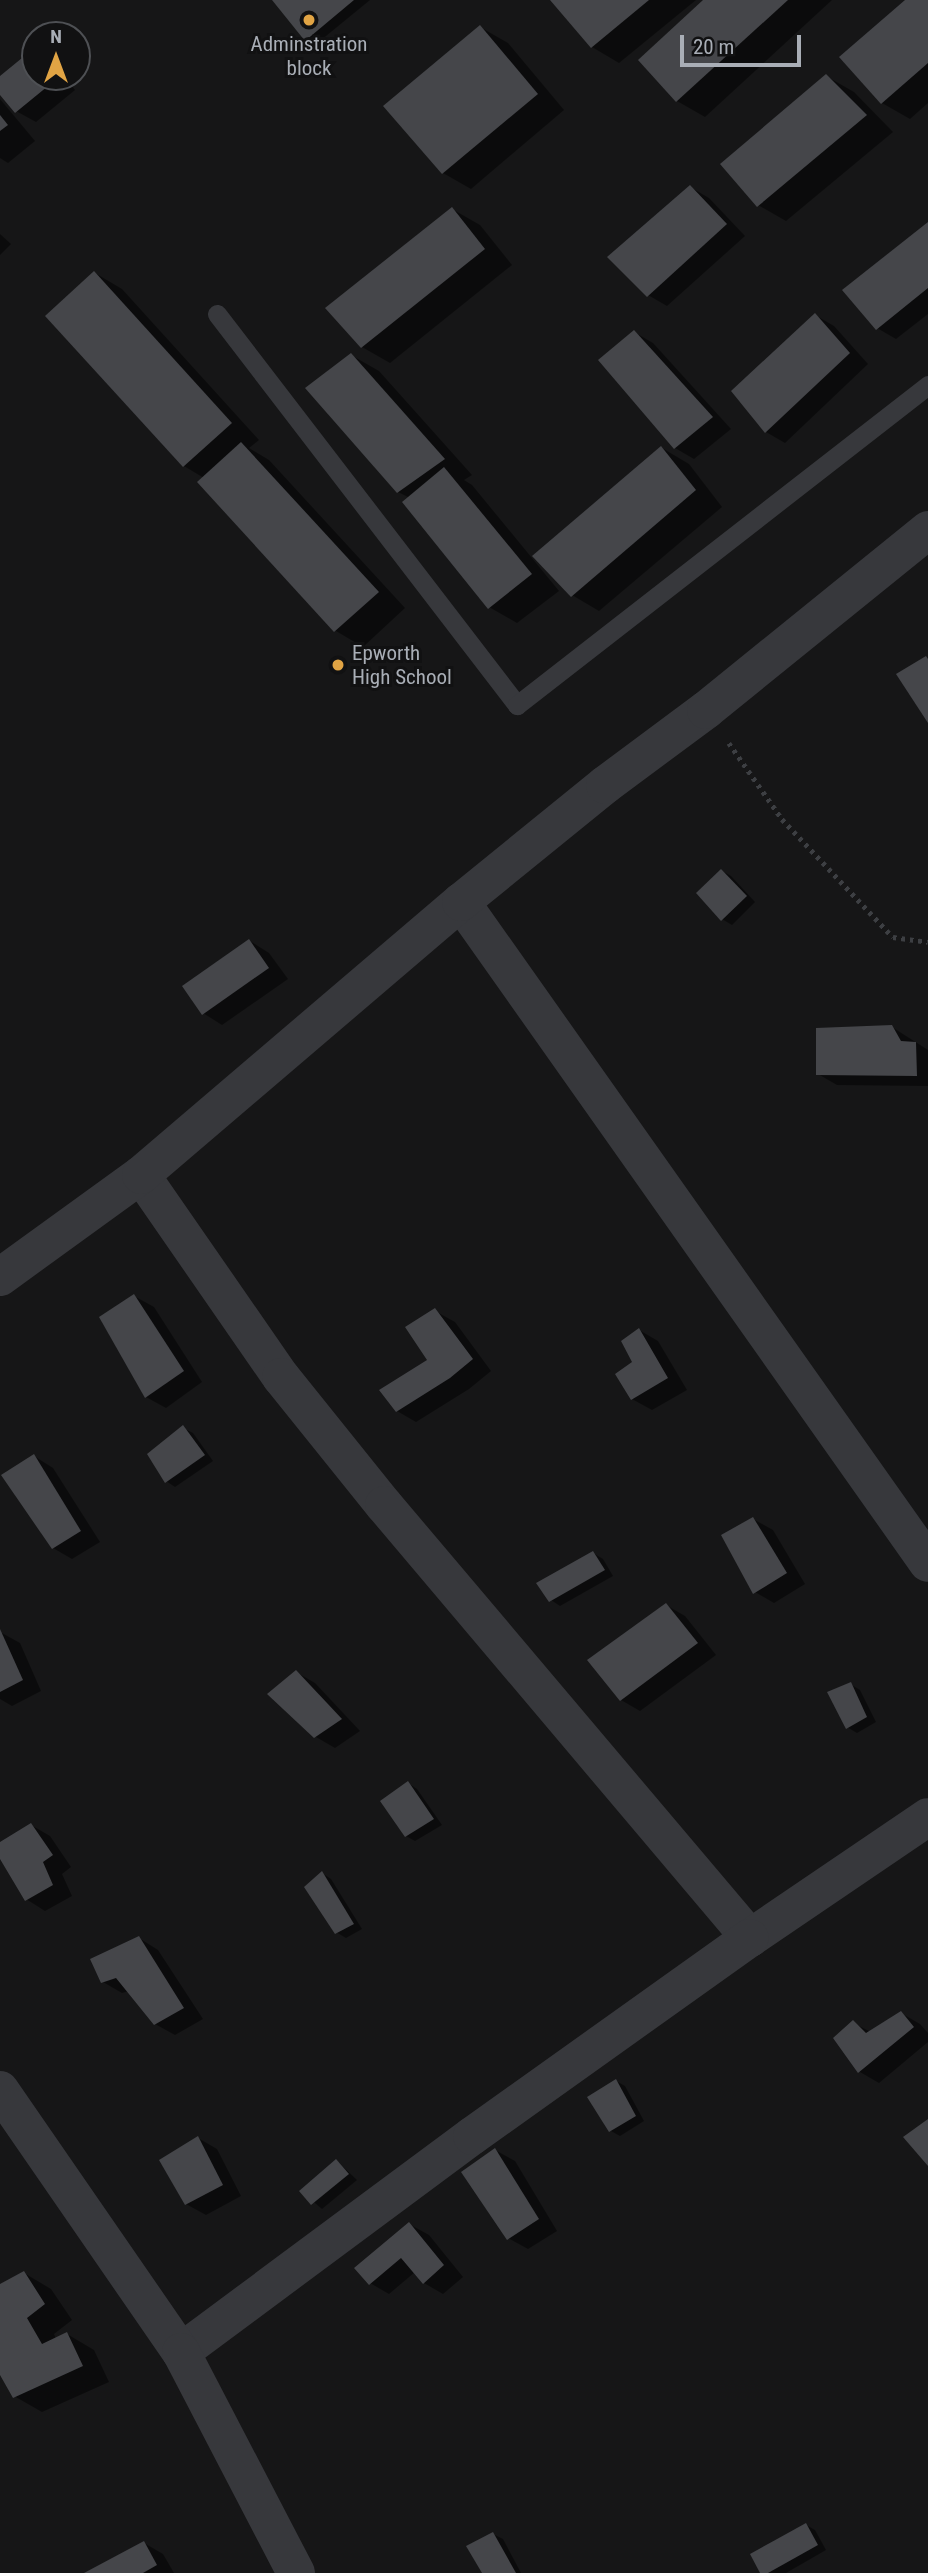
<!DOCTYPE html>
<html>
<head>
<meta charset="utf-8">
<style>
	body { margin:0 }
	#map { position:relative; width:928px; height:2573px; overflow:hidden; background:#161617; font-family:"Roboto Condensed",sans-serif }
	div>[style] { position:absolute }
	.shadow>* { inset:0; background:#0007 }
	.building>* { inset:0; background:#45464a }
	.path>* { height:4.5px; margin-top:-2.25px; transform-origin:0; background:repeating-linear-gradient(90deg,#3d3f43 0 3.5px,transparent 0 8.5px) }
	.service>* { height:19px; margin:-9.5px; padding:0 9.5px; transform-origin:9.5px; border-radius:9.5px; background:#37383c }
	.minor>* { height:38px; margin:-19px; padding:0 19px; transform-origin:19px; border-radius:19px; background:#37383c }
	.tertiary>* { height:38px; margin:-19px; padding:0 19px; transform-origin:19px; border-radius:19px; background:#37383c }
	.dots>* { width:19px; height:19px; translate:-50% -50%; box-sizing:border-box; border:4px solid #111112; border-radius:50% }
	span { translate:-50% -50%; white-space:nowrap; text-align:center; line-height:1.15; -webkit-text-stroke:6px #111112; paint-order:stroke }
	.poi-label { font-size:21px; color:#a9aeb6 }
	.left { translate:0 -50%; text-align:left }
	.north { position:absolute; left:21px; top:21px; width:70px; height:70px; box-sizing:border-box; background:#111112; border:2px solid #4e5054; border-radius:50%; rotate:0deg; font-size:19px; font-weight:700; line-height:28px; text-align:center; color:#a9aeb6 }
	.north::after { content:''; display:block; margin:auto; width:24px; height:32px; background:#e1a444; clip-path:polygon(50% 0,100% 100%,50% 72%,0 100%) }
	.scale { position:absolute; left:680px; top:35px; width:121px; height:32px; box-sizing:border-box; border:4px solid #a9aeb6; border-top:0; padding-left:9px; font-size:21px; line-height:24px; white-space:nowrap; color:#a9aeb6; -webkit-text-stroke:5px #111112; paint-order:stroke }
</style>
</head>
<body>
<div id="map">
	<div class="shadow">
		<div style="clip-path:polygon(274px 0,370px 0,315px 45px,306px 39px)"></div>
		<div style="clip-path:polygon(553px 0,696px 0,619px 63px,592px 47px)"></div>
		<div style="clip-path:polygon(705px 0,832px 0,705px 117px,677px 101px,640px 60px)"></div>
		<div style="clip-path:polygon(907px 0,928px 0,928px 103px,910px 119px,882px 103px)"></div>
		<div style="clip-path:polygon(480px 27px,508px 43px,564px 110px,471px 189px,443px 173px)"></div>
		<div style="clip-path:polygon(33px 51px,35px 77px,65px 77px,75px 90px,36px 122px,16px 111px,0 92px,0 78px)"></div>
		<div style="clip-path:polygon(826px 76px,854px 92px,893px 132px,786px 221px,758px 205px)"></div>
		<div style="clip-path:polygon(0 99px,35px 141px,8px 163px,0 158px)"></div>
		<div style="clip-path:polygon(690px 187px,709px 198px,745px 236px,667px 306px,648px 295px)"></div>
		<div style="clip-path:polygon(452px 209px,480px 225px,512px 265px,390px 363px,362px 347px)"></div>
		<div style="clip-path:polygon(928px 224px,928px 314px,896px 339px,877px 328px)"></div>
		<div style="clip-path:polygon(0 234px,11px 244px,0 255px)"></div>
		<div style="clip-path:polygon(95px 273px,122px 289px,259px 440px,249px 448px,269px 460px,405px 608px,363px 647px,336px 631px,199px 482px,204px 478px,184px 466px)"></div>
		<div style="clip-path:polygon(815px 315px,834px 326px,868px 364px,785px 443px,766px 432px)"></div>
		<div style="clip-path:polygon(634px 332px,653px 343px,731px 429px,694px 459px,675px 448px)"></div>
		<div style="clip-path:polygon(351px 355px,379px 371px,472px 475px,464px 480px,472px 485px,559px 591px,517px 623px,489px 607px,410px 498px,398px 492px)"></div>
		<div style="clip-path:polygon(662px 448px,689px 464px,722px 507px,599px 611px,572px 595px)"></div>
		<div style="clip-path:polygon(722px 871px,731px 876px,755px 902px,732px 925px,722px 919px)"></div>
		<div style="clip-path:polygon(250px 941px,269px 953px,288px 979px,222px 1025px,203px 1013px)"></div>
		<div style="clip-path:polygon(892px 1027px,928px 1050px,928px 1086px,837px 1085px,818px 1074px)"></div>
		<div style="clip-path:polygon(134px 1296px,154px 1307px,202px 1382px,166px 1408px,146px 1397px)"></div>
		<div style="clip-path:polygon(435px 1311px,455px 1322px,491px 1371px,469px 1389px,416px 1422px,397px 1411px,430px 1360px)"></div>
		<div style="clip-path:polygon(639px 1330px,658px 1341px,687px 1390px,652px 1410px,632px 1399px)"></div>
		<div style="clip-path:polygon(183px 1428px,193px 1433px,213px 1461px,175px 1487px,166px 1481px)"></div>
		<div style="clip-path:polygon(34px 1456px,53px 1468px,100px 1542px,72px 1559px,53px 1548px)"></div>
		<div style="clip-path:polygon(753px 1519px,773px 1530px,805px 1584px,774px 1603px,755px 1592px)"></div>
		<div style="clip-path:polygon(593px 1553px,603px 1559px,613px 1576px,560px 1606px,551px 1600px)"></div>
		<div style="clip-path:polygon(666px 1605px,685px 1616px,716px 1655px,640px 1711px,621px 1700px)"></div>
		<div style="clip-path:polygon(0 1632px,20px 1643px,41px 1691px,12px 1706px,0 1699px)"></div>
		<div style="clip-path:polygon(296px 1672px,315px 1683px,360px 1731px,335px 1748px,316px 1737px)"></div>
		<div style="clip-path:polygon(850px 1684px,860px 1690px,876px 1722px,857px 1733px,847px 1727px)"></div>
		<div style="clip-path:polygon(408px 1783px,417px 1789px,442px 1825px,415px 1841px,406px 1836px)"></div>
		<div style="clip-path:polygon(31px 1825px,50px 1836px,71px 1867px,62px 1874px,72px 1896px,45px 1911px,26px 1899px,0 1855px,0 1844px)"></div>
		<div style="clip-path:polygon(322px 1873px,331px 1879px,362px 1929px,346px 1938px,336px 1932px)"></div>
		<div style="clip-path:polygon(139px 1938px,158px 1950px,203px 2019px,175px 2035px,155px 2024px,129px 1991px,122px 1993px,103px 1982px)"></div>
		<div style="clip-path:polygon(901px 2013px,920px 2024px,928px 2033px,928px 2042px,879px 2083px,860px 2072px,853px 2023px,871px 2032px)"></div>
		<div style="clip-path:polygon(616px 2081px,625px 2086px,644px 2121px,620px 2136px,611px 2131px)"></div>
		<div style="clip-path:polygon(198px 2138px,217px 2149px,241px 2196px,206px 2215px,186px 2204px)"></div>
		<div style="clip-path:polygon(495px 2150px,515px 2161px,557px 2231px,528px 2249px,508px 2238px)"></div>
		<div style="clip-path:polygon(337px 2161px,357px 2180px,322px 2209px,301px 2191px)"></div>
		<div style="clip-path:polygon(409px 2224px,429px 2235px,463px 2277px,443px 2294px,424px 2283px,415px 2272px,389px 2294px,370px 2283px)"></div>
		<div style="clip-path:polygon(24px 2273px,51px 2289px,72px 2320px,54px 2334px,56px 2339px,67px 2334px,94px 2350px,109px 2382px,42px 2412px,14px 2396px,0 2372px,0 2286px)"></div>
		<div style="clip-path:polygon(806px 2525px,815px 2530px,826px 2550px,786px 2573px,762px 2573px)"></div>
		<div style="clip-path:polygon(493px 2534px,503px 2539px,521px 2573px,484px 2573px)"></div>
		<div style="clip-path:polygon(144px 2543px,163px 2554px,174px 2573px,88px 2573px)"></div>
	</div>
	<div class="building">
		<div style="clip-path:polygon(272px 0,354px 0,305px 41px)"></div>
		<div style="clip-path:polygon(550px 0,649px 0,591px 48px)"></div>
		<div style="clip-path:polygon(703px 0,788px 0,676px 102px,638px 60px)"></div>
		<div style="clip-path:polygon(905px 0,928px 0,928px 63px,881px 104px,839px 57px)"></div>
		<div style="clip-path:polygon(480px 25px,538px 94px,442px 174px,383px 106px)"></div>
		<div style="clip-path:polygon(33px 49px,35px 77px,59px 77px,15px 113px,0 95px,0 76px)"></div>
		<div style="clip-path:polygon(826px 74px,867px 115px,757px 207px,720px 164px)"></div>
		<div style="clip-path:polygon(0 115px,8px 125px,0 131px)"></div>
		<div style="clip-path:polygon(690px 185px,727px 224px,647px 297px,607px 257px)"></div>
		<div style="clip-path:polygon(452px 207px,485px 249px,361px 348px,325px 308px)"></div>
		<div style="clip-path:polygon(928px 222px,928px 288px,876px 330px,842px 290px)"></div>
		<div style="clip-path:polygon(94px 271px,232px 423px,183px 467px,45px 316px)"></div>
		<div style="clip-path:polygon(815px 313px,850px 353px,765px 433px,731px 391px)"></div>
		<div style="clip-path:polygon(634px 330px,713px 417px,674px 449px,598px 360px)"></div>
		<div style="clip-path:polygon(351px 353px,445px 459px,397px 493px,305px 388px)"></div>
		<div style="clip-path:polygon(241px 442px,379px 592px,334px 632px,197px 482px)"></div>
		<div style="clip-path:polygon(661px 446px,696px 490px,571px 597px,532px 556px)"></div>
		<div style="clip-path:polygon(444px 467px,532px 574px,488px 609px,402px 502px)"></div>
		<div style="clip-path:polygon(926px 656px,928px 659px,928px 723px,896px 674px)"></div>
		<div style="clip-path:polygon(721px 869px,747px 896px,721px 921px,696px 893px)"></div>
		<div style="clip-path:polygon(249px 939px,269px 968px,202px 1015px,182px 986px)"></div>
		<div style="clip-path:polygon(892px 1025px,901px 1041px,916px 1042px,917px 1076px,816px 1075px,816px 1028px)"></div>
		<div style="clip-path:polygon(134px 1294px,184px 1371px,145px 1398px,99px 1317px)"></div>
		<div style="clip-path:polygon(435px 1308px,473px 1359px,450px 1378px,396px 1412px,379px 1390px,427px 1360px,405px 1327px)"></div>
		<div style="clip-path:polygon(639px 1328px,668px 1378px,631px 1400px,615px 1374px,632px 1362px,621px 1341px)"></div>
		<div style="clip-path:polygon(183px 1425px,205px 1455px,165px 1483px,147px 1454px)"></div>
		<div style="clip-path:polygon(34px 1454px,81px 1531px,52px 1549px,1px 1475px)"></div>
		<div style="clip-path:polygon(753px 1517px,787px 1573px,753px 1594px,721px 1535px)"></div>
		<div style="clip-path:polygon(593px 1551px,605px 1570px,549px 1602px,536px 1583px)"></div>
		<div style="clip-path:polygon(666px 1603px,698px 1643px,620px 1701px,587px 1660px)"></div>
		<div style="clip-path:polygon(0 1629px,23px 1680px,0 1692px)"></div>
		<div style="clip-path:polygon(296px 1670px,342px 1719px,314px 1738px,267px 1694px)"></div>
		<div style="clip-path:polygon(851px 1682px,867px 1717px,846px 1729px,827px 1692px)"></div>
		<div style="clip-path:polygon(408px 1781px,434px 1819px,405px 1837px,380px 1801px)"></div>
		<div style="clip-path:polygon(31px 1823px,53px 1855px,43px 1862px,53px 1885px,25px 1901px,0 1859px,0 1842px)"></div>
		<div style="clip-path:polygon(322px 1871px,354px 1924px,335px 1934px,304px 1887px)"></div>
		<div style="clip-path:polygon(139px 1936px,184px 2008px,154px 2025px,116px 1978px,101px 1983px,90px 1959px)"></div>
		<div style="clip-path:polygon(901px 2011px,914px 2027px,858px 2073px,833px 2038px,853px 2020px,866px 2033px)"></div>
		<div style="clip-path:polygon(616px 2079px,636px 2116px,609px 2132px,587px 2097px)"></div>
		<div style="clip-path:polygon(928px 2119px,928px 2166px,903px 2137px)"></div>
		<div style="clip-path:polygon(198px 2136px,223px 2185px,185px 2205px,159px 2160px)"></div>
		<div style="clip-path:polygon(495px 2148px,539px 2219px,507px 2240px,461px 2172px)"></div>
		<div style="clip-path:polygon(336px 2159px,349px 2174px,311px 2205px,299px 2191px)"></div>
		<div style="clip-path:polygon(409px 2222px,444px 2265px,423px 2284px,401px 2258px,369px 2285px,354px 2268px)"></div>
		<div style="clip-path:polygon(24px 2271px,45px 2304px,27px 2318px,42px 2344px,67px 2332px,83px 2366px,13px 2398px,0 2375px,0 2284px)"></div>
		<div style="clip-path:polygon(806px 2523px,818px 2545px,768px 2573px,760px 2573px,750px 2554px)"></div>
		<div style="clip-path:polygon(493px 2532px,516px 2573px,482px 2573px,466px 2546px)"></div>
		<div style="clip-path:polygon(144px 2541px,157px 2565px,143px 2573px,84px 2573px)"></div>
	</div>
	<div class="path">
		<div style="left:729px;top:743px;width:93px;rotate:55.1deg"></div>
		<div style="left:782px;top:819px;width:162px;rotate:46.8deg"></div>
		<div style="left:893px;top:937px;width:35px;rotate:8deg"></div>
	</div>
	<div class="service">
		<div style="left:217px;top:314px;width:493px;rotate:52.5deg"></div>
		<div style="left:517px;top:705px;width:521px;rotate:-37.9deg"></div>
	</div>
	<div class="minor">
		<div style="left:461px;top:902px;width:809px;rotate:54.76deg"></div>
		<div style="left:141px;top:1175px;width:246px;rotate:55.3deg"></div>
		<div style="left:281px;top:1377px;width:164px;rotate:51.2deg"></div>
		<div style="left:384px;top:1505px;width:567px;rotate:49.79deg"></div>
		<div style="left:750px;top:1938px;width:215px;rotate:-34.2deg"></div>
		<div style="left:0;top:1277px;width:174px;rotate:-35.9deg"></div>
		<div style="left:141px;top:1175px;width:421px;rotate:-40.5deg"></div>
		<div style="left:461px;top:902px;width:186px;rotate:-39.1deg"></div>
		<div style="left:605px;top:785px;width:126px;rotate:-36.6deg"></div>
		<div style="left:706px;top:710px;width:286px;rotate:-39deg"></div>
		<div style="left:181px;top:2352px;width:362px;rotate:-36.6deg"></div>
		<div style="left:472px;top:2136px;width:341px;rotate:-35.5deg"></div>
	</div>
	<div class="tertiary">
		<div style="left:0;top:2090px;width:318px;rotate:55.4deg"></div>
		<div style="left:181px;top:2352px;width:249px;rotate:62.5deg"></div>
	</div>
	<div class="dots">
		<div style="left:309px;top:20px;background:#e1a444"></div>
		<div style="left:338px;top:665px;background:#e1a444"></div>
	</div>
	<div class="poi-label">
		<span style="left:309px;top:56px">Adminstration<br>block</span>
		<span class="left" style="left:352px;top:665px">Epworth<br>High School</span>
	</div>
	<div class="north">N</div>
	<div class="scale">20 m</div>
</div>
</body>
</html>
